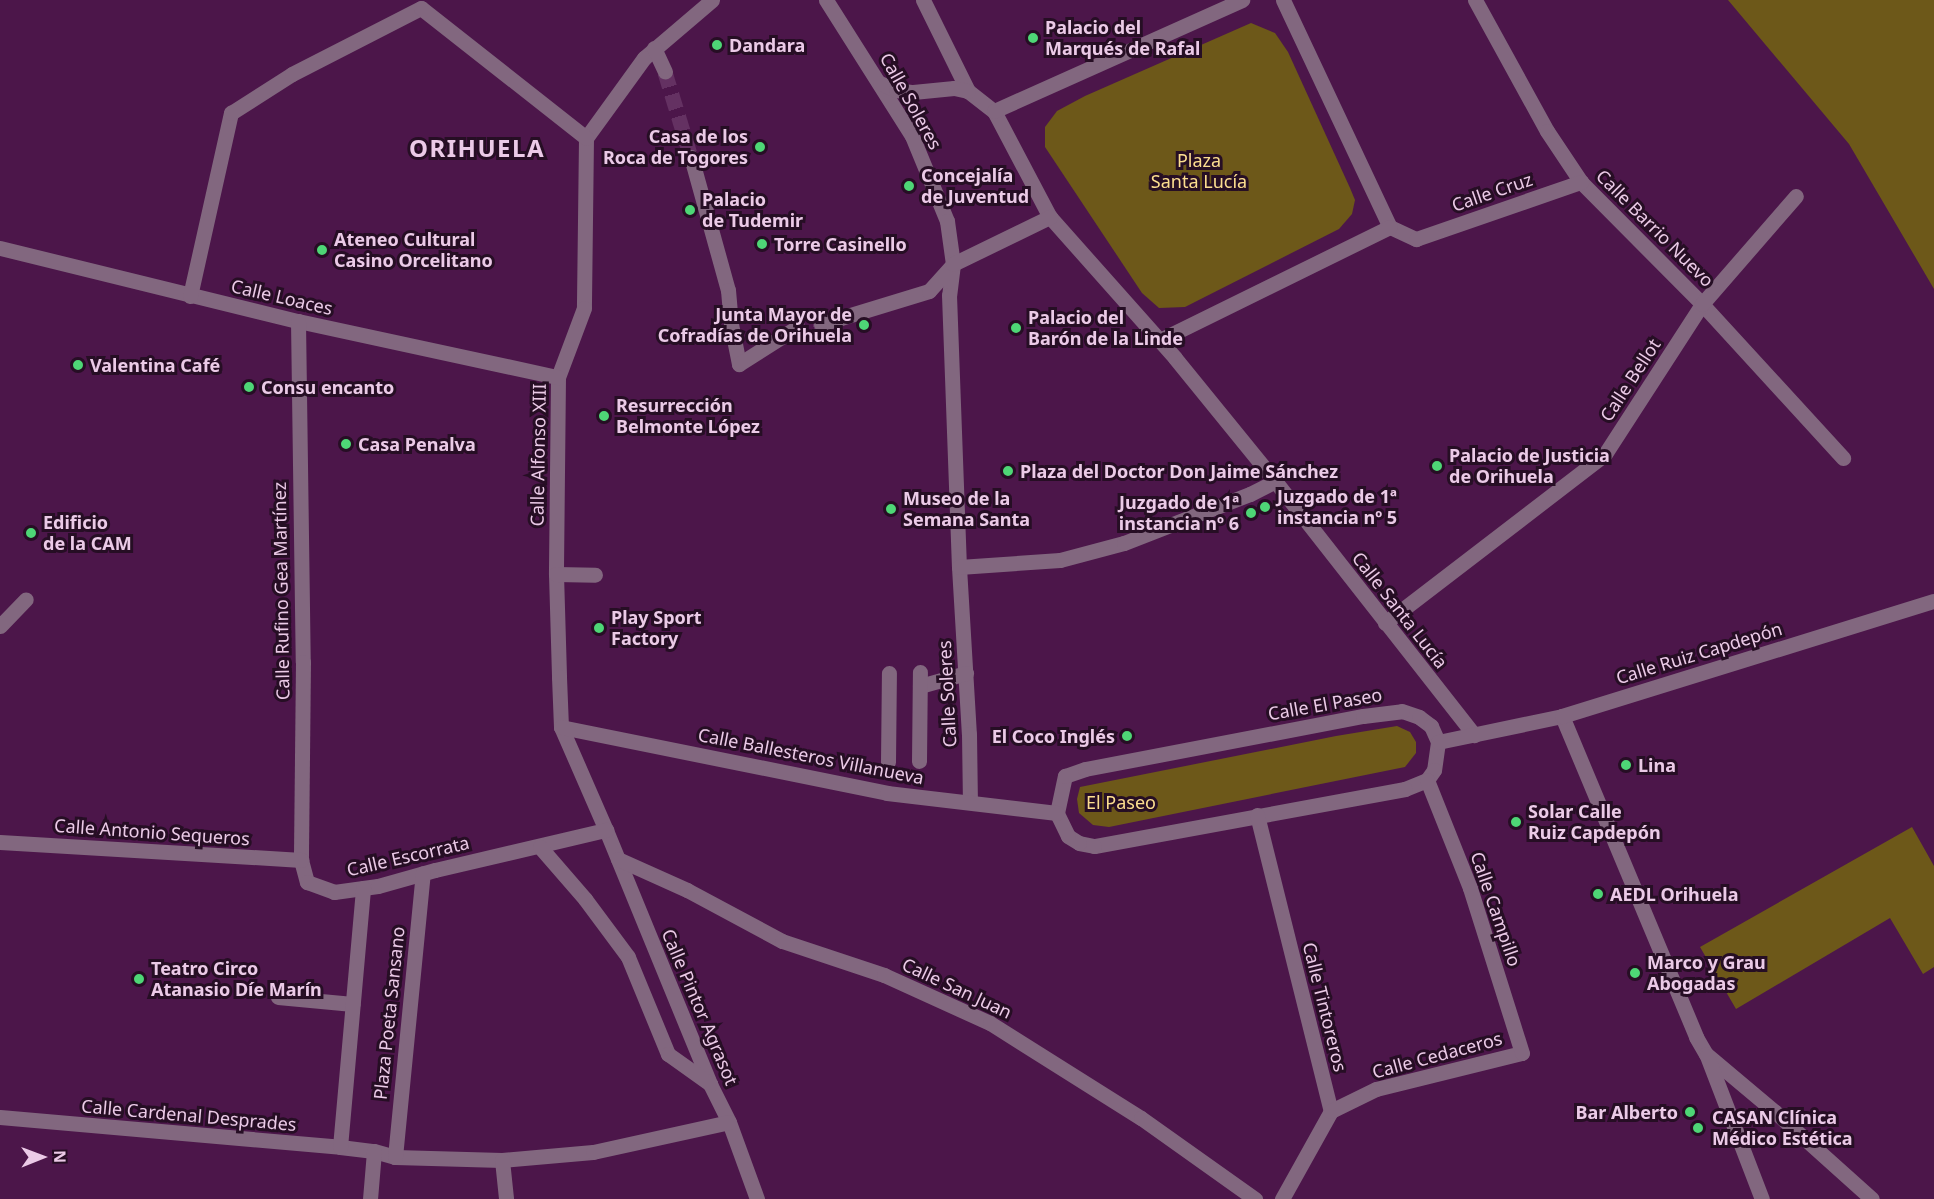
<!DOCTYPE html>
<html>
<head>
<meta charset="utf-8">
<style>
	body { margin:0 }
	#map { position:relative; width:1934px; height:1199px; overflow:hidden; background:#4c164a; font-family:"Noto Sans",sans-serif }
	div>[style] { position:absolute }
	.green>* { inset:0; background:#6d5819 }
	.minor-tunnel>* { height:15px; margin-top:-7.5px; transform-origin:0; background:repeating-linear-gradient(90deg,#643162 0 15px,transparent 0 23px) }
	.minor>* { height:15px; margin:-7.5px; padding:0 7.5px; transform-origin:7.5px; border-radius:7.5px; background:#82677f }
	.dots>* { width:16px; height:16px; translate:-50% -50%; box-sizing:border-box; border:3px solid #260e24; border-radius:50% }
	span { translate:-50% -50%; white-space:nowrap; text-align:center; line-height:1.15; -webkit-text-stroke:6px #260e24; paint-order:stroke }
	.poi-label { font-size:18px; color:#ebcae7; font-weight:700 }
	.left { translate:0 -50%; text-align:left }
	.right { translate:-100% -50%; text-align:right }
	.street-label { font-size:18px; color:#ebcae7 }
	.park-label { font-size:18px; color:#fcde8f }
	.district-label { font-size:24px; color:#ebcae7; font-weight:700; letter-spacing:1.5px }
	.north { position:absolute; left:12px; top:1127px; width:60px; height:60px; -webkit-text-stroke:4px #260e24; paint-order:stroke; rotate:89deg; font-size:16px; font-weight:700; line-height:24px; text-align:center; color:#ebcae7 }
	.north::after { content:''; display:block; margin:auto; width:21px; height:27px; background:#ebcae7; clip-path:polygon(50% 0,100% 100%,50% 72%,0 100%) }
</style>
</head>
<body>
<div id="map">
	<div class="green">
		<div style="clip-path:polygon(1728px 0,1934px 0,1934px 289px,1849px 144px)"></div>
		<div style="clip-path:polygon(1251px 23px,1275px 33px,1288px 52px,1350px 188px,1355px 200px,1352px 214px,1339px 229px,1185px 307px,1159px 308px,1142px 293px,1045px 147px,1045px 127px,1057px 111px,1085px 96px)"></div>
		<div style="clip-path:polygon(1397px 726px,1410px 732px,1416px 742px,1416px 753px,1405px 767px,1109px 827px,1093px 825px,1079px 813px,1077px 799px,1080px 787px,1336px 736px)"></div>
		<div style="clip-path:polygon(1912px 827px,1934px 866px,1934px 967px,1923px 974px,1890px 918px,1736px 1009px,1700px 947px)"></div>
	</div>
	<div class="minor-tunnel">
		<div style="left:665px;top:72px;width:89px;rotate:73deg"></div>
		<div style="left:791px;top:331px;width:31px;rotate:-13deg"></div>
	</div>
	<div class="minor">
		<div style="left:712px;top:0;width:89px;rotate:139.5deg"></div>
		<div style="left:644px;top:58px;width:99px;rotate:125.9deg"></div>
		<div style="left:586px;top:138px;width:170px;rotate:90.7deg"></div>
		<div style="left:584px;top:308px;width:74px;rotate:110.6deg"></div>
		<div style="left:558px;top:377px;width:197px;rotate:90.6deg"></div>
		<div style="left:556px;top:574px;width:103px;rotate:88.3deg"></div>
		<div style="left:559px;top:677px;width:50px;rotate:87.7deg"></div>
		<div style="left:561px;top:727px;width:112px;rotate:66.4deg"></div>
		<div style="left:606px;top:830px;width:274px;rotate:67.7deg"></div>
		<div style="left:710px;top:1084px;width:42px;rotate:63.4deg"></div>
		<div style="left:729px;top:1122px;width:82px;rotate:70deg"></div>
		<div style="left:826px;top:0;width:161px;rotate:57.7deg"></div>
		<div style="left:912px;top:136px;width:92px;rotate:67.6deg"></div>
		<div style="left:947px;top:221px;width:43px;rotate:82.1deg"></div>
		<div style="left:953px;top:264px;width:31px;rotate:97deg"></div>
		<div style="left:949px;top:295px;width:272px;rotate:87.9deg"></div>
		<div style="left:959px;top:567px;width:167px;rotate:86.6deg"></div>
		<div style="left:969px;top:734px;width:68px;rotate:89.2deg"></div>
		<div style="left:923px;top:0;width:102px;rotate:63.7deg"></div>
		<div style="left:968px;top:91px;width:33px;rotate:38deg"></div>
		<div style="left:994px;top:111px;width:120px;rotate:62.2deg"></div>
		<div style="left:1050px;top:217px;width:188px;rotate:48.4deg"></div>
		<div style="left:1175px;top:358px;width:159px;rotate:50.9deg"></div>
		<div style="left:1275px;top:481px;width:323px;rotate:51.9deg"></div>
		<div style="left:1283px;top:0;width:251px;rotate:64.8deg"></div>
		<div style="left:1475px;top:0;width:149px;rotate:61.2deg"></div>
		<div style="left:1547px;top:131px;width:61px;rotate:56.3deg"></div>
		<div style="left:1581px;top:182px;width:172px;rotate:45.2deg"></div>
		<div style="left:1702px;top:304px;width:209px;rotate:47.5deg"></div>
		<div style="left:654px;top:48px;width:26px;rotate:65deg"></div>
		<div style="left:880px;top:83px;width:17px;rotate:24deg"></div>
		<div style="left:896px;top:90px;width:17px;rotate:7deg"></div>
		<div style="left:913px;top:92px;width:41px;rotate:-5.6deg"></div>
		<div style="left:954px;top:88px;width:14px;rotate:12deg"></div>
		<div style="left:994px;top:111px;width:272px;rotate:-24.1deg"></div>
		<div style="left:691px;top:157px;width:138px;rotate:74.5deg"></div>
		<div style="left:728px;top:290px;width:34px;rotate:85deg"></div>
		<div style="left:731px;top:324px;width:41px;rotate:78.7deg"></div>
		<div style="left:739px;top:364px;width:62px;rotate:-32.4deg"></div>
		<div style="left:1390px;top:227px;width:29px;rotate:25deg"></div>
		<div style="left:1416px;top:239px;width:175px;rotate:-19.1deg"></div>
		<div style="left:0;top:248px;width:307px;rotate:13.8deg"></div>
		<div style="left:298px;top:321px;width:266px;rotate:12.2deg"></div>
		<div style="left:190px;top:296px;width:188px;rotate:-77.4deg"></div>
		<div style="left:231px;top:113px;width:72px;rotate:-32.6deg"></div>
		<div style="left:292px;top:74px;width:145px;rotate:-27.1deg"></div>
		<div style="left:421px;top:8px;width:210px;rotate:38.2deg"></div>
		<div style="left:298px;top:321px;width:341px;rotate:89.2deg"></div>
		<div style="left:303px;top:662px;width:198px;rotate:90.6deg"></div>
		<div style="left:301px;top:860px;width:23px;rotate:75deg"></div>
		<div style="left:307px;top:882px;width:29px;rotate:20deg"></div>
		<div style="left:334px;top:892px;width:44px;rotate:-7.8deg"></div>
		<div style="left:378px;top:886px;width:59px;rotate:-15.7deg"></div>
		<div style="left:435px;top:870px;width:176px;rotate:-13.2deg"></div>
		<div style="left:821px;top:324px;width:113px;rotate:-17deg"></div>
		<div style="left:929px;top:291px;width:36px;rotate:-48deg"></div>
		<div style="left:953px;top:264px;width:108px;rotate:-25.9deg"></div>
		<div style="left:1160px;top:340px;width:256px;rotate:-26.2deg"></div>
		<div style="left:959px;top:567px;width:101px;rotate:-4deg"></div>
		<div style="left:1060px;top:560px;width:66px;rotate:-14.9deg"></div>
		<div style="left:1124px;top:543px;width:135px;rotate:-21.3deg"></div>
		<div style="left:1250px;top:494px;width:28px;rotate:-27deg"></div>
		<div style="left:556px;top:574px;width:39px;rotate:1deg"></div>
		<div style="left:1385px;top:623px;width:277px;rotate:-37.5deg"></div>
		<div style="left:1605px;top:454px;width:179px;rotate:-57.1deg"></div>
		<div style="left:1702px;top:304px;width:143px;rotate:-49deg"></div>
		<div style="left:0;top:626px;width:37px;rotate:-46deg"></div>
		<div style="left:920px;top:686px;width:48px;rotate:-15.8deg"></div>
		<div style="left:1402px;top:711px;width:18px;rotate:19deg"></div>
		<div style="left:1419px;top:717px;width:15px;rotate:37deg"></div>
		<div style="left:1431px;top:726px;width:17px;rotate:66deg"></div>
		<div style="left:1438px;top:742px;width:28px;rotate:98deg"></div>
		<div style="left:1434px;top:770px;width:12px;rotate:125deg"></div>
		<div style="left:1427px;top:780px;width:24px;rotate:158deg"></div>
		<div style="left:1405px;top:789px;width:316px;rotate:169.6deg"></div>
		<div style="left:1094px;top:846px;width:15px;rotate:-169deg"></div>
		<div style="left:1079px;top:843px;width:13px;rotate:-148deg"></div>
		<div style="left:1068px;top:836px;width:25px;rotate:-116deg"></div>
		<div style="left:1057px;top:813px;width:38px;rotate:-78deg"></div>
		<div style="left:1065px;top:776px;width:21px;rotate:-19deg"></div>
		<div style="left:1085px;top:769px;width:283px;rotate:-10.8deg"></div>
		<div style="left:1363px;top:716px;width:39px;rotate:-7deg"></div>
		<div style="left:1562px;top:716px;width:348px;rotate:67.3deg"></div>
		<div style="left:1696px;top:1037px;width:20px;rotate:60deg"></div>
		<div style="left:1706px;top:1054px;width:90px;rotate:40deg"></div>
		<div style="left:1775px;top:1112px;width:130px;rotate:41.9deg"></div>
		<div style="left:561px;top:727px;width:333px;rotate:11.4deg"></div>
		<div style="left:887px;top:793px;width:171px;rotate:6.7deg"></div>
		<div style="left:1438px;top:742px;width:127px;rotate:-11.8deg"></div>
		<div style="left:1562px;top:716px;width:389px;rotate:-17.2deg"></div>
		<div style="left:919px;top:761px;width:89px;rotate:-89.4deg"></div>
		<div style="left:888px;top:762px;width:89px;rotate:-89.4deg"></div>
		<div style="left:1257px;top:815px;width:305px;rotate:76deg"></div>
		<div style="left:1331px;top:1111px;width:101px;rotate:119.1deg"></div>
		<div style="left:0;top:842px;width:302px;rotate:3.4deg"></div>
		<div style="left:540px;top:847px;width:69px;rotate:49.1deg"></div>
		<div style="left:585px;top:899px;width:72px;rotate:53.4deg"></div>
		<div style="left:628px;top:957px;width:105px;rotate:67.6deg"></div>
		<div style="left:668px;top:1054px;width:52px;rotate:35.5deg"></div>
		<div style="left:618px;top:859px;width:76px;rotate:24.2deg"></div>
		<div style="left:687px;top:890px;width:108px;rotate:28.2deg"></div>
		<div style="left:782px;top:941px;width:108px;rotate:18.4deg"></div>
		<div style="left:884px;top:975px;width:116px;rotate:24.4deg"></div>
		<div style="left:990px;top:1023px;width:178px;rotate:32.2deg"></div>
		<div style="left:1141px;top:1118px;width:140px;rotate:35.4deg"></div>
		<div style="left:278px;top:997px;width:75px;rotate:5.3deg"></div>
		<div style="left:1707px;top:1056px;width:153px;rotate:69deg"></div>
		<div style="left:1331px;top:1111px;width:50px;rotate:-26.1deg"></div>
		<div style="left:1376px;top:1089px;width:150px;rotate:-13.9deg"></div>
		<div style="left:1522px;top:1053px;width:173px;rotate:-107.5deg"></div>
		<div style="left:1470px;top:888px;width:116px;rotate:-111.7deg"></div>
		<div style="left:0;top:1117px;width:341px;rotate:5deg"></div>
		<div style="left:340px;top:1147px;width:34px;rotate:7deg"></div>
		<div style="left:374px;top:1151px;width:22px;rotate:16deg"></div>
		<div style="left:395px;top:1157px;width:107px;rotate:1.6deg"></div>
		<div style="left:502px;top:1160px;width:91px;rotate:-5deg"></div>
		<div style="left:593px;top:1152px;width:139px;rotate:-12.4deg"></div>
		<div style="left:340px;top:1147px;width:260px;rotate:-84.9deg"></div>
		<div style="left:395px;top:1157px;width:285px;rotate:-84.4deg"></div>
		<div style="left:502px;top:1160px;width:39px;rotate:84deg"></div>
		<div style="left:370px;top:1199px;width:48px;rotate:-85.2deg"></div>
	</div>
	<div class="dots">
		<div style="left:1033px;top:38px;background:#4ed676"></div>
		<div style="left:717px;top:45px;background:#4ed676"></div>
		<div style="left:760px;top:147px;background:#4ed676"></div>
		<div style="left:909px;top:186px;background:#4ed676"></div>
		<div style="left:690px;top:210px;background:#4ed676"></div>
		<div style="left:762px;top:244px;background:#4ed676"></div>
		<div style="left:322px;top:250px;background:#4ed676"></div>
		<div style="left:864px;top:325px;background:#4ed676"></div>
		<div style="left:1016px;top:328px;background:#4ed676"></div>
		<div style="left:78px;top:365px;background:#4ed676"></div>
		<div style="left:249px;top:387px;background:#4ed676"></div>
		<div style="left:604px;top:416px;background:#4ed676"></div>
		<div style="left:346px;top:444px;background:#4ed676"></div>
		<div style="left:1437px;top:466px;background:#4ed676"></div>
		<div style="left:1008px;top:471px;background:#4ed676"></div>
		<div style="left:1265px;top:507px;background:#4ed676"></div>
		<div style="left:891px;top:509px;background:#4ed676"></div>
		<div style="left:1251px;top:513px;background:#4ed676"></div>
		<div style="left:31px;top:533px;background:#4ed676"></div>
		<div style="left:599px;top:628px;background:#4ed676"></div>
		<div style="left:1127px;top:736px;background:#4ed676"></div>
		<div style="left:1626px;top:765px;background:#4ed676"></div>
		<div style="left:1516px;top:822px;background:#4ed676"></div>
		<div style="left:1598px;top:894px;background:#4ed676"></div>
		<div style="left:1635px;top:973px;background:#4ed676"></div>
		<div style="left:139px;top:979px;background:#4ed676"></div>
		<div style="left:1690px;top:1112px;background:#4ed676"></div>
		<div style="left:1698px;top:1128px;background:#4ed676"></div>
	</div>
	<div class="poi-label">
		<span class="left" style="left:1045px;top:38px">Palacio del<br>Marqués de Rafal</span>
		<span class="left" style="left:729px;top:45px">Dandara</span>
		<span class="right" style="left:748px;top:147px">Casa de los<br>Roca de Togores</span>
		<span class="left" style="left:921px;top:186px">Concejalía<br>de Juventud</span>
		<span class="left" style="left:702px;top:210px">Palacio<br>de Tudemir</span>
		<span class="left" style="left:334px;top:250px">Ateneo Cultural<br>Casino Orcelitano</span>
		<span class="left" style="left:774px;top:244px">Torre Casinello</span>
		<span class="right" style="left:852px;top:325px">Junta Mayor de<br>Cofradías de Orihuela</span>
		<span class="left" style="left:1028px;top:328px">Palacio del<br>Barón de la Linde</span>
		<span class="left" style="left:90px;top:365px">Valentina Café</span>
		<span class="left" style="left:261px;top:387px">Consu encanto</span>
		<span class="left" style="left:616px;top:416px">Resurrección<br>Belmonte López</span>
		<span class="left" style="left:358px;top:444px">Casa Penalva</span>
		<span class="left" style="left:1449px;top:466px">Palacio de Justicia<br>de Orihuela</span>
		<span class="left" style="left:1020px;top:471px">Plaza del Doctor Don Jaime Sánchez</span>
		<span class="left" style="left:1277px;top:507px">Juzgado de 1ª<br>instancia nº 5</span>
		<span class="left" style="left:903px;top:509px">Museo de la<br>Semana Santa</span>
		<span class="right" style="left:1239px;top:513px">Juzgado de 1ª<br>instancia nº 6</span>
		<span class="left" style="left:43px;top:533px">Edificio<br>de la CAM</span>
		<span class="left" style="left:611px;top:628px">Play Sport<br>Factory</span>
		<span class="right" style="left:1115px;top:736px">El Coco Inglés</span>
		<span class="left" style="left:1638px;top:765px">Lina</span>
		<span class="left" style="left:1528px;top:822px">Solar Calle<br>Ruiz Capdepón</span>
		<span class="left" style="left:1610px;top:894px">AEDL Orihuela</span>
		<span class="left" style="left:1647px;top:973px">Marco y Grau<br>Abogadas</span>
		<span class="left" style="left:151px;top:979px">Teatro Circo<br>Atanasio Díe Marín</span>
		<span class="right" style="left:1678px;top:1112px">Bar Alberto</span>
		<span class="left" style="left:1712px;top:1128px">CASAN Clínica<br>Médico Estética</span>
	</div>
	<div class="street-label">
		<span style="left:911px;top:101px;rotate:61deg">Calle Soleres</span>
		<span style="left:1492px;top:192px;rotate:-19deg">Calle Cruz</span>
		<span style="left:1655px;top:228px;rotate:45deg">Calle Barrio Nuevo</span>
		<span style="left:282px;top:297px;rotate:13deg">Calle Loaces</span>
		<span style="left:1630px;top:380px;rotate:-57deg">Calle Bellot</span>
		<span style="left:538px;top:455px;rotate:-89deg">Calle Alfonso XIII</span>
		<span style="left:281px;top:591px;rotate:-91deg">Calle Rufino Gea Martínez</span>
		<span style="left:1400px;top:610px;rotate:52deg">Calle Santa Lucía</span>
		<span style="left:1699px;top:653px;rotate:-17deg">Calle Ruiz Capdepón</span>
		<span style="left:947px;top:694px;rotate:-93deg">Calle Soleres</span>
		<span style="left:1325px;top:704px;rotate:-10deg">Calle El Paseo</span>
		<span style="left:811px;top:756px;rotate:11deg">Calle Ballesteros Villanueva</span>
		<span style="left:152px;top:832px;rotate:4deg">Calle Antonio Sequeros</span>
		<span style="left:408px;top:856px;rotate:-13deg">Calle Escorrata</span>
		<span style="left:1496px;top:909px;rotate:71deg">Calle Campillo</span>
		<span style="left:957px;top:988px;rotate:25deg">Calle San Juan</span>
		<span style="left:700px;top:1007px;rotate:67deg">Calle Pintor Agrasot</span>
		<span style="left:1325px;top:1007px;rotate:76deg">Calle Tintoreros</span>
		<span style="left:389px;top:1013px;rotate:-84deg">Plaza Poeta Sansano</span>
		<span style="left:1437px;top:1055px;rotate:-15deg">Calle Cedaceros</span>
		<span style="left:189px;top:1115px;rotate:5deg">Calle Cardenal Desprades</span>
	</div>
	<div class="park-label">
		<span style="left:1199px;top:171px">Plaza<br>Santa Lucía</span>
		<span style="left:1121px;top:802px">El Paseo</span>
	</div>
	<div class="district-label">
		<span style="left:477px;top:148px">ORIHUELA</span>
	</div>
	<div class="north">N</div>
</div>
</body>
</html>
